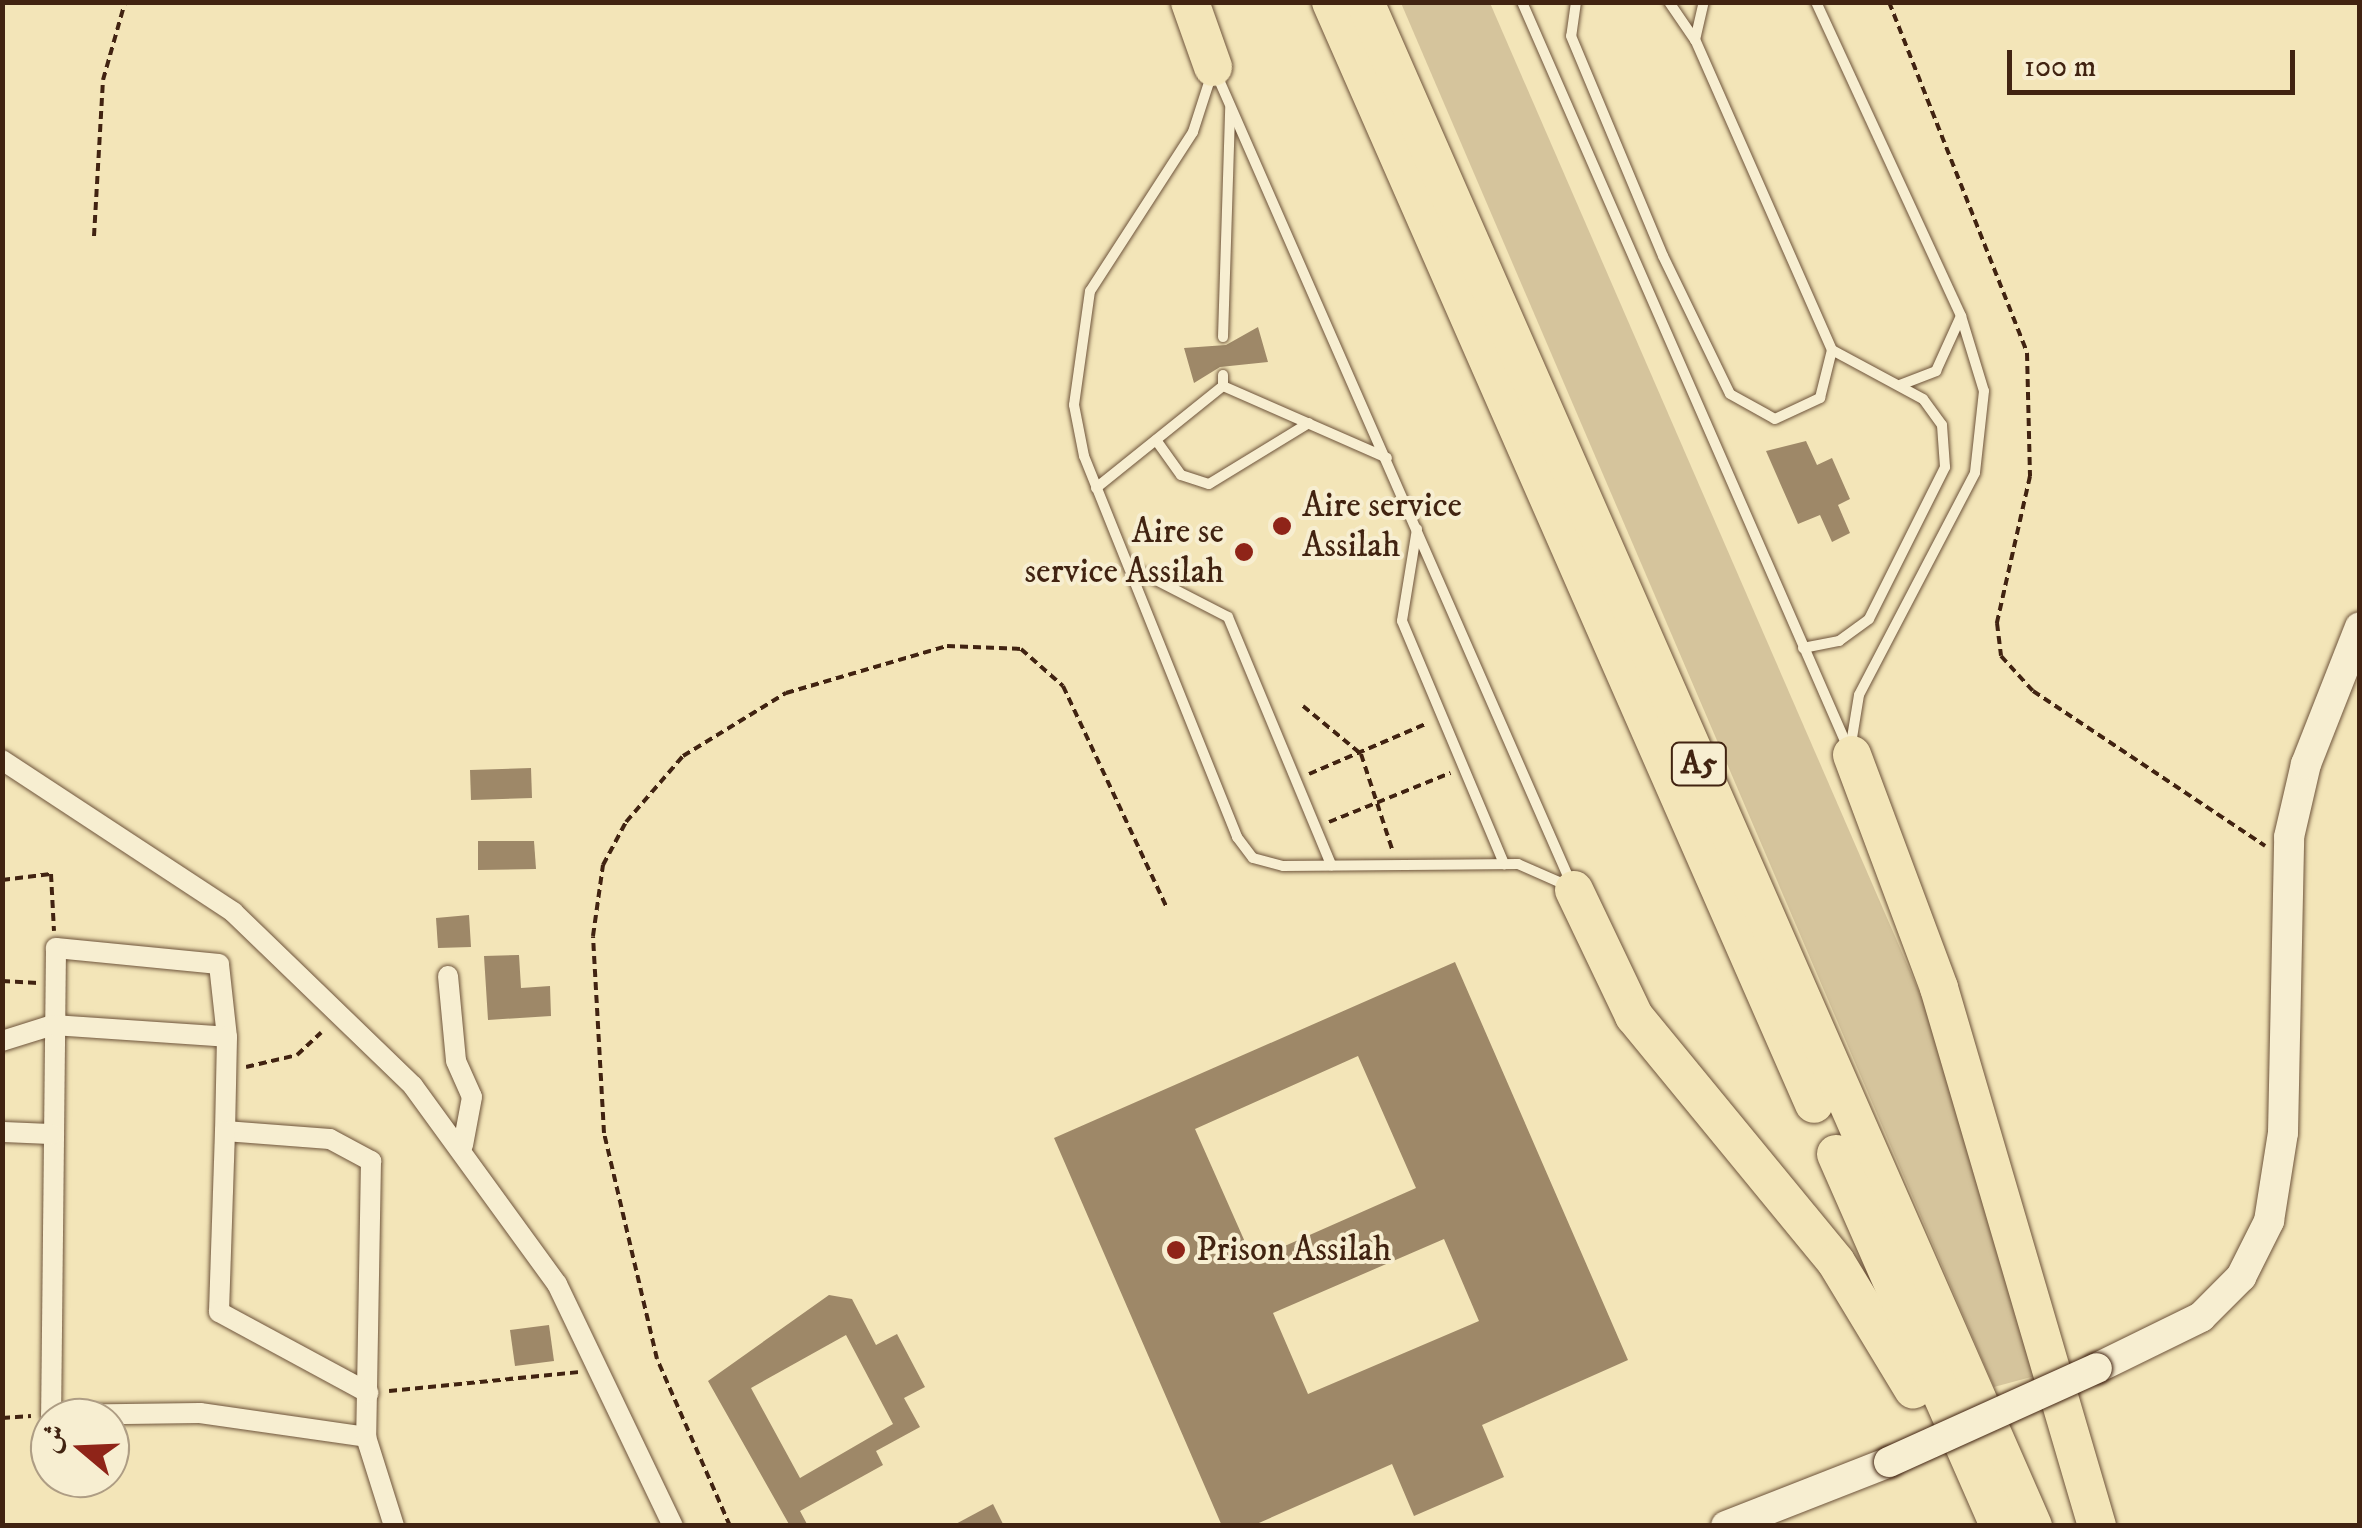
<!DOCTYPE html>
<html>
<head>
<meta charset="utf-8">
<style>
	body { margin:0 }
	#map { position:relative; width:2362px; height:1528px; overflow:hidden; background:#f3e5b8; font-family:"IM FELL DW Pica",Amiri,serif }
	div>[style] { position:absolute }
	.green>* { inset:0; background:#d5c49c }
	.building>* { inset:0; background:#9e8868 }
	.path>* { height:4px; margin-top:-2px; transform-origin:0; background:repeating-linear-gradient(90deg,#412311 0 8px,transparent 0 13px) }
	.roads { filter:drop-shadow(0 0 2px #6e543b) drop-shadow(0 0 2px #6e543b) }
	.lane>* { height:10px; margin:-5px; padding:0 5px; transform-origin:5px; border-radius:5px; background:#f7eed1 }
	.street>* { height:20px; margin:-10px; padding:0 10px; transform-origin:10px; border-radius:10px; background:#f7eed1 }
	.secondary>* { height:30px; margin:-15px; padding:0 15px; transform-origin:15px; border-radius:15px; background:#f7eed1 }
	.highway>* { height:38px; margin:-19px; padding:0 19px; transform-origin:19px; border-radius:19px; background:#f3e5b8 }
	.bridges { filter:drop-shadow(0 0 2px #412311) drop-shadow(0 0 2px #412311) }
	.secondary-bridge>* { height:30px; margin:-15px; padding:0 15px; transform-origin:15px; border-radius:15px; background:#f7eed1 }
	.dots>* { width:28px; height:28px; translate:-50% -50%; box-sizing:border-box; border:5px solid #f7eed1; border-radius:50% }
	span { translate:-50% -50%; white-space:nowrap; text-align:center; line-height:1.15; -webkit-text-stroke:8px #f7eed1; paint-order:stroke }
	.shield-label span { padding:2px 8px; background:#f7eed1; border:2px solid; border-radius:8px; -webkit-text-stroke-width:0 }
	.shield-label { font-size:32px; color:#412311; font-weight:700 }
	.poi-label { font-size:35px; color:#412311 }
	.left { translate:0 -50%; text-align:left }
	.right { translate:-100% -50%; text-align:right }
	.frame { position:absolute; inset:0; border:5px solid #412311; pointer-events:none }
	.north { position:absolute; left:30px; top:1398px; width:100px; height:100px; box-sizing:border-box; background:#f7eed1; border:2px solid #ae9d84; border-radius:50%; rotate:289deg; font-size:28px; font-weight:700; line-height:40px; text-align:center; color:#412311 }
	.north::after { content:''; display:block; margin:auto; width:35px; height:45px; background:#8f2418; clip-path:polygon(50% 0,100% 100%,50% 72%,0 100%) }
	.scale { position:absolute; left:2007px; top:50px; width:288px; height:45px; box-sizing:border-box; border:5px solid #412311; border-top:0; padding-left:12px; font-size:30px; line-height:35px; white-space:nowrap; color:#412311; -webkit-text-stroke:8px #f7eed1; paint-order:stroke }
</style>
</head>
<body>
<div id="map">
	<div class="green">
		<div style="clip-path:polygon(1401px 3px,1490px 3px,1940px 1040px,2035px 1376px,1994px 1387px)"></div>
	</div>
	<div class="building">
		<div style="clip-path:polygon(1258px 327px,1268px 362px,1220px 367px,1194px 383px,1184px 348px,1226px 345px)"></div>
		<div style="clip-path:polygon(1806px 441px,1817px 465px,1832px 458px,1850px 499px,1838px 505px,1850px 533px,1832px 542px,1820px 515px,1798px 524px,1766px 451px)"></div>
		<div style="clip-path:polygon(531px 768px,532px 798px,471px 800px,470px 770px)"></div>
		<div style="clip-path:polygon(478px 841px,534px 841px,536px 869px,478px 870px)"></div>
		<div style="clip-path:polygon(469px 915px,471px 947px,438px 948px,436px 918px)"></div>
		<div style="clip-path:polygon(519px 955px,521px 988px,550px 986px,551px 1016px,488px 1020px,484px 956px)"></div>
		<div style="clip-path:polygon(evenodd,1455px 962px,1628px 1360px,1482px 1425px,1504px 1477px,1414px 1516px,1392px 1464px,1252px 1526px,1222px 1526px,1054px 1138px,1455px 962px,1358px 1056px,1416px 1188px,1253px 1260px,1195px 1129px,1358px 1056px,1455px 962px,1444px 1239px,1479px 1321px,1308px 1394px,1273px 1313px,1444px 1239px)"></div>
		<div style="clip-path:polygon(evenodd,829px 1295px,852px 1299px,876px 1345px,897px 1334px,925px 1387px,904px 1398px,920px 1427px,876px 1451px,883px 1465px,800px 1511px,808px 1526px,790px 1526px,708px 1381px,829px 1295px,846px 1335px,893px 1424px,800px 1478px,751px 1388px,846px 1335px)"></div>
		<div style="clip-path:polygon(549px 1325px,554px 1361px,515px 1366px,510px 1330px)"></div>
		<div style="clip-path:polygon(993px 1504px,1004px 1526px,952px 1526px)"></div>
	</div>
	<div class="path">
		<div style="left:1889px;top:2px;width:377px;rotate:68.5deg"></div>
		<div style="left:2027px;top:353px;width:123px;rotate:88.6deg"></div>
		<div style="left:2030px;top:476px;width:151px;rotate:102.7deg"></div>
		<div style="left:1997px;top:623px;width:33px;rotate:83deg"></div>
		<div style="left:2001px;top:656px;width:47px;rotate:47.6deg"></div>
		<div style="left:2033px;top:691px;width:279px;rotate:33.7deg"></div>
		<div style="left:94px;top:236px;width:156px;rotate:-86.7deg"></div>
		<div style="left:103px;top:80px;width:81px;rotate:-74.2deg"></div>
		<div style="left:1303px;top:706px;width:75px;rotate:39.6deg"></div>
		<div style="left:1361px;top:754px;width:100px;rotate:71.9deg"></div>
		<div style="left:1309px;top:774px;width:129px;rotate:-23.2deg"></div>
		<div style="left:1329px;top:822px;width:131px;rotate:-22deg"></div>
		<div style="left:2px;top:880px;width:49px;rotate:-7deg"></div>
		<div style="left:51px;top:874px;width:57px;rotate:87deg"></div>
		<div style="left:2px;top:981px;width:36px;rotate:3deg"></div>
		<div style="left:246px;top:1067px;width:52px;rotate:-13.2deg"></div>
		<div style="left:297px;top:1055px;width:33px;rotate:-43deg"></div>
		<div style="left:389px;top:1391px;width:190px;rotate:-5.7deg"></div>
		<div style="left:2px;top:1418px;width:29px;rotate:-4deg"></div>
		<div style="left:730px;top:1526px;width:182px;rotate:-113.6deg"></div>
		<div style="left:657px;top:1359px;width:232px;rotate:-103.2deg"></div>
		<div style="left:604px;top:1133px;width:197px;rotate:-93.2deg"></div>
		<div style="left:593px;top:936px;width:72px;rotate:-82deg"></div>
		<div style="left:603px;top:865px;width:49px;rotate:-61.9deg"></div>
		<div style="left:626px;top:822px;width:87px;rotate:-49.2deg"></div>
		<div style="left:683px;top:756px;width:121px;rotate:-31.5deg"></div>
		<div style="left:786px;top:693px;width:168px;rotate:-16.3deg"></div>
		<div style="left:947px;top:646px;width:74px;rotate:2.3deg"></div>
		<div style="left:1021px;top:649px;width:56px;rotate:41.4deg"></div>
		<div style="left:1063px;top:686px;width:243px;rotate:64.9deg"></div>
	</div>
	<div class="roads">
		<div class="lane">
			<div style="left:1522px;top:2px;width:816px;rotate:66.39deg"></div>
			<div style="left:1576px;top:2px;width:34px;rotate:98deg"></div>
			<div style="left:1571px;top:36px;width:238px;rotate:67.3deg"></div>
			<div style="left:1663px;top:256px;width:153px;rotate:64.1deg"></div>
			<div style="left:1730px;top:394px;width:51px;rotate:29.1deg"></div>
			<div style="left:1775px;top:419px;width:50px;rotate:-25deg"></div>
			<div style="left:1820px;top:398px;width:49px;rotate:-76deg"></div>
			<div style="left:1832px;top:350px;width:339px;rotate:-113.8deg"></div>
			<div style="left:1695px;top:40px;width:39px;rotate:-77deg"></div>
			<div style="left:1669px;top:2px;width:46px;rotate:55.6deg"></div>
			<div style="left:1816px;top:2px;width:346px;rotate:65.2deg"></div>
			<div style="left:1961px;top:316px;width:78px;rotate:73deg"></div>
			<div style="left:1984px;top:391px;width:82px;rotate:96.3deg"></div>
			<div style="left:1975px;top:473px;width:250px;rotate:117.6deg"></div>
			<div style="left:1859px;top:695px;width:50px;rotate:99.3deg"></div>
			<div style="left:1212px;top:73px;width:62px;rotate:107.9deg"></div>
			<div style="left:1193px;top:132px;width:189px;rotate:122.9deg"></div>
			<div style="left:1090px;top:291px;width:115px;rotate:98deg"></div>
			<div style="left:1074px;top:405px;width:52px;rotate:78.9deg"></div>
			<div style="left:1084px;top:456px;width:411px;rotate:68.1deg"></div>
			<div style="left:1237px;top:837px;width:26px;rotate:53deg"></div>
			<div style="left:1253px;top:858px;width:31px;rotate:15deg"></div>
			<div style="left:1283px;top:866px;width:235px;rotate:-0.5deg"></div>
			<div style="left:1518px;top:864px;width:55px;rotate:23.7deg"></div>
			<div style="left:1216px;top:73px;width:882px;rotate:66.34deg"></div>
			<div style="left:1223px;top:337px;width:229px;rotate:-88.2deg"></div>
			<div style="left:1900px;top:385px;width:39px;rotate:-21deg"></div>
			<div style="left:1936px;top:371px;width:60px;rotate:-65.6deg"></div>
			<div style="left:1223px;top:386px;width:179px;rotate:23.7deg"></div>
			<div style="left:1156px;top:440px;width:43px;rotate:54.5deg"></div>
			<div style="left:1181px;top:475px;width:29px;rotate:18deg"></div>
			<div style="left:1209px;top:484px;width:117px;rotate:-31.4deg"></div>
			<div style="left:1096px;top:488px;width:163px;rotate:-38.8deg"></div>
			<div style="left:1223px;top:386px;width:11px;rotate:-90deg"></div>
			<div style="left:1417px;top:529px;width:93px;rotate:99.3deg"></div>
			<div style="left:1402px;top:621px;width:264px;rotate:67.2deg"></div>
			<div style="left:1131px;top:567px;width:109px;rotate:27.3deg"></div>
			<div style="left:1228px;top:617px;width:269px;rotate:67.4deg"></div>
			<div style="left:1803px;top:648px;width:37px;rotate:-11deg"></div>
			<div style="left:1839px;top:641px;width:37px;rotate:-36deg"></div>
			<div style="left:1869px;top:619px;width:170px;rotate:-63.4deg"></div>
			<div style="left:1945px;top:467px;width:42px;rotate:-94.1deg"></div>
			<div style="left:1942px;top:425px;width:32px;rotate:-126deg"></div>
			<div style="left:1923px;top:399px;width:103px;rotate:-151.7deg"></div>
		</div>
		<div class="street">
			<div style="left:2px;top:760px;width:277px;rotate:33.3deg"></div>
			<div style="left:233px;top:912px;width:250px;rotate:44deg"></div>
			<div style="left:413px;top:1086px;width:245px;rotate:54deg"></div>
			<div style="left:557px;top:1284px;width:268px;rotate:64.4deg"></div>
			<div style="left:448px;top:976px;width:85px;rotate:84.6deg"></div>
			<div style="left:456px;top:1061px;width:39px;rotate:66deg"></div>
			<div style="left:472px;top:1097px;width:49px;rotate:100.6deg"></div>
			<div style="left:227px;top:1037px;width:73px;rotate:-96.3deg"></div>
			<div style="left:219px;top:964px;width:164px;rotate:-174.4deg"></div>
			<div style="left:56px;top:948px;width:467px;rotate:90.6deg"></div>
			<div style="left:51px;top:1415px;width:149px;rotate:-0.8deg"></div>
			<div style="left:200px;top:1413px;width:168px;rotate:8.2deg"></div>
			<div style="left:2px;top:1041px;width:53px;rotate:-17.4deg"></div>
			<div style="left:53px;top:1025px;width:174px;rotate:3.9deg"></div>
			<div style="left:227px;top:1037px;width:94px;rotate:91.2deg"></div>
			<div style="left:225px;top:1131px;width:105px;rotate:4.4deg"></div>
			<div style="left:330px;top:1139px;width:47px;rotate:28.2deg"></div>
			<div style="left:371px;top:1161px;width:276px;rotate:91deg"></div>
			<div style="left:366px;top:1437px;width:93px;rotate:72.5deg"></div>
			<div style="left:225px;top:1131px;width:181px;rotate:91.9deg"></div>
			<div style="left:219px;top:1312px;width:170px;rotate:28.4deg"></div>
			<div style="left:2px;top:1132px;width:50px;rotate:2.3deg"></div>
		</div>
		<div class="secondary">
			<div style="left:2097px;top:1368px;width:116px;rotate:-26.1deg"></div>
			<div style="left:2201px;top:1317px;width:57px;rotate:-45deg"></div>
			<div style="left:2241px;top:1277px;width:63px;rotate:-63.4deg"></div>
			<div style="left:2269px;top:1221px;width:89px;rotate:-81deg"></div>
			<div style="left:2283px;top:1133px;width:296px;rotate:-88.8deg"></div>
			<div style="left:2289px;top:837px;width:75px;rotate:-76.9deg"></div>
			<div style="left:2306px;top:764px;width:147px;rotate:-68.5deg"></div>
			<div style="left:1726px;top:1526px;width:175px;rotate:-21.4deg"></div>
		</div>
		<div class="highway">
			<div style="left:1190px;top:2px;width:69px;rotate:70.5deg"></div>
			<div style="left:1331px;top:2px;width:1203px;rotate:66.33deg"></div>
			<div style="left:1365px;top:2px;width:1664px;rotate:66.33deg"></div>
			<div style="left:1852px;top:755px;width:249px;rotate:69.5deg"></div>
			<div style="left:1939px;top:988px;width:561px;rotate:73.63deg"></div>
			<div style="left:1574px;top:890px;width:140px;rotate:64.5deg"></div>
			<div style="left:1634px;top:1016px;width:318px;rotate:50.6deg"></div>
			<div style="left:1836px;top:1262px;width:149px;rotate:58.8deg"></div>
			<div style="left:1836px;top:1154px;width:406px;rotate:66.3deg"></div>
		</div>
	</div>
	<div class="bridges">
		<div class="secondary-bridge">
			<div style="left:1889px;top:1462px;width:228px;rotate:-24.3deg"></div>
		</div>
	</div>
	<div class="dots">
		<div style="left:1282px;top:526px;background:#8f2418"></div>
		<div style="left:1244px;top:552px;background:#8f2418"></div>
		<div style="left:1176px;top:1250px;background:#8f2418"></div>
	</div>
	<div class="shield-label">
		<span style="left:1699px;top:764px">A5</span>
	</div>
	<div class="poi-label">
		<span class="left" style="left:1302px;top:526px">Aire service<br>Assilah</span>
		<span class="right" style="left:1224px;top:552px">Aire se<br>service Assilah</span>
		<span class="left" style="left:1196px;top:1250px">Prison Assilah</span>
	</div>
	<div class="frame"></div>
	<div class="north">ش</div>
	<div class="scale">100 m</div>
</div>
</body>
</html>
